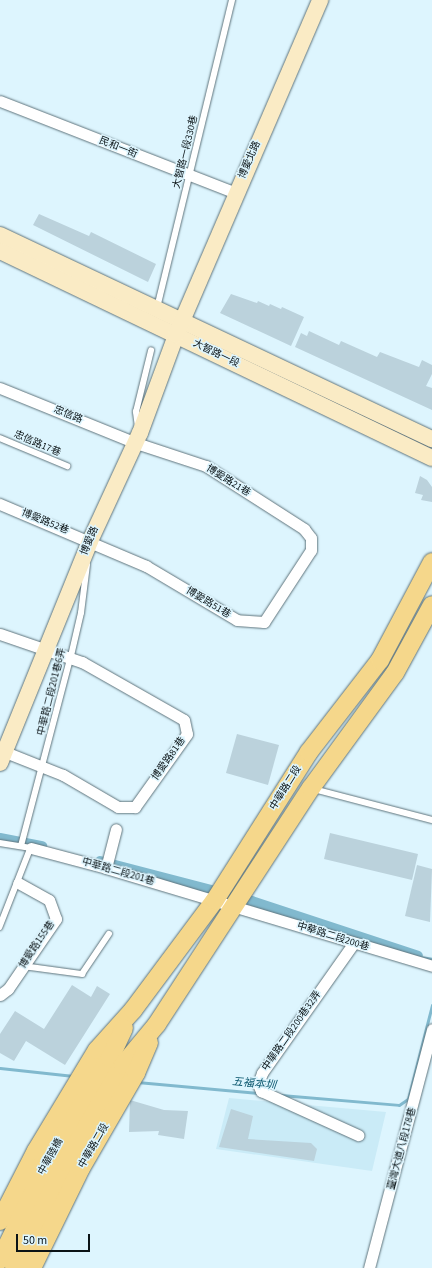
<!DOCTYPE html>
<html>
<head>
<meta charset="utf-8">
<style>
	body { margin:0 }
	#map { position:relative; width:432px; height:1268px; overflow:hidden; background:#ddf5fe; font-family:"Source Sans 3","Noto Sans TC",sans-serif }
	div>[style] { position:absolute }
	.built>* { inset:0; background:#caebf7 }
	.stream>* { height:3px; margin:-1.5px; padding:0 1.5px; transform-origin:1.5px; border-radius:1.5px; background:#81b9ce }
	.canal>* { height:10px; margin:-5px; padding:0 5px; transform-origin:5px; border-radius:5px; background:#81b9ce }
	.building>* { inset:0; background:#bbd2dc }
	.roads { filter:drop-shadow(0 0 1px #5f747c) drop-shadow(0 0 1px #5f747c) }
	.lane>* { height:5.5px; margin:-2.75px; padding:0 2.75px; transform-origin:2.75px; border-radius:2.75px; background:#fff }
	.street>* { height:11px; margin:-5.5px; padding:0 5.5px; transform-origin:5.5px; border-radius:5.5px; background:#fff }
	.secondary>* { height:16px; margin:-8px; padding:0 8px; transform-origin:8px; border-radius:8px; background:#faebc5 }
	.primary>* { height:18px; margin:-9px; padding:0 9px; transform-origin:9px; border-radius:9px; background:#f5d78b }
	span { translate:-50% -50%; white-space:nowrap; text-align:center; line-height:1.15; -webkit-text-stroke:3px #ddf5fe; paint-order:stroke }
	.street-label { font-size:10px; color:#0b1316 }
	.water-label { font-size:11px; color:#0b576e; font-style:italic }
	.scale { position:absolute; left:16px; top:1234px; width:74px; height:18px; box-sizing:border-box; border:2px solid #0b1316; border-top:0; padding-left:5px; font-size:12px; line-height:14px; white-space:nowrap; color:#0b1316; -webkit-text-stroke:3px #ddf5fe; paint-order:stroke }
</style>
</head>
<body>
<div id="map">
	<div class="built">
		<div style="clip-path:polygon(229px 1098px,386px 1112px,372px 1171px,216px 1149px)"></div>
	</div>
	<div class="stream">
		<div style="left:420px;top:957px;width:12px;rotate:9deg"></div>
		<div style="left:0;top:1068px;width:74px;rotate:6.2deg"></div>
		<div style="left:137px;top:1082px;width:122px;rotate:5.2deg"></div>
		<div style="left:281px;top:1095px;width:118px;rotate:4.8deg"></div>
		<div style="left:399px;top:1105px;width:11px;rotate:-34deg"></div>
		<div style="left:408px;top:1099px;width:97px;rotate:-75.7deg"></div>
	</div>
	<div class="canal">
		<div style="left:0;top:838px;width:43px;rotate:10.8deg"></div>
		<div style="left:100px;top:861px;width:151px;rotate:14.6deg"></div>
		<div style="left:246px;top:899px;width:181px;rotate:18.3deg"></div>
	</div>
	<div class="building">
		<div style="clip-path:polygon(39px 214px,89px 236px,91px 232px,156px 264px,148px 282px,33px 225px)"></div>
		<div style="clip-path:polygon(231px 294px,257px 303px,258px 301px,269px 306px,270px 304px,281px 309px,282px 307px,304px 317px,291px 346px,220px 313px)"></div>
		<div style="clip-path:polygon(309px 331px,339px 345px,341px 341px,377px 357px,380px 352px,419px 367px,422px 360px,432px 365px,432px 374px,426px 386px,432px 388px,432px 410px,295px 347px,301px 333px,307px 336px)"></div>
		<div style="clip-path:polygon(420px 476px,427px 480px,432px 487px,432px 502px,421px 500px,423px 495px,415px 493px)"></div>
		<div style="clip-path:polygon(237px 734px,279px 745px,268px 785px,226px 773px)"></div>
		<div style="clip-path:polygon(330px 833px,418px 854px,412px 880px,324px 859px)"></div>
		<div style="clip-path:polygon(417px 865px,432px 869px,430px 922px,405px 916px)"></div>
		<div style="clip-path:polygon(72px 985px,91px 997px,97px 986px,110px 994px,65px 1065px,26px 1041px,14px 1061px,0 1053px,0 1034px,15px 1011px,44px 1029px)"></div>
		<div style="clip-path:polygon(130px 1100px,164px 1110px,188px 1111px,184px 1139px,158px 1135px,159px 1131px,129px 1132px)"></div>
		<div style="clip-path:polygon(231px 1109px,253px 1116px,248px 1139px,311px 1143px,317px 1149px,314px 1161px,219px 1147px)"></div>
	</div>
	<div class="roads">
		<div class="lane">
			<div style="left:157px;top:308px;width:317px;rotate:-76.3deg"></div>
			<div style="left:138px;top:427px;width:15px;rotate:-98deg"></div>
			<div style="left:136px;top:412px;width:63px;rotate:-76.2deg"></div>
			<div style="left:0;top:438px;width:73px;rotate:22.7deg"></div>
			<div style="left:314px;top:789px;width:122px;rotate:14.7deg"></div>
			<div style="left:0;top:843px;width:31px;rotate:9deg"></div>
			<div style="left:31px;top:848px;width:85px;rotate:111.4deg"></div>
			<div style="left:21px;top:846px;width:196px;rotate:-75.3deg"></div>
			<div style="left:71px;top:656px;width:44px;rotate:-76.9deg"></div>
			<div style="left:81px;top:613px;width:48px;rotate:-82.9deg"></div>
			<div style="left:23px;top:966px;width:60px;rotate:7.7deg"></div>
			<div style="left:82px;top:974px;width:48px;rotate:-56deg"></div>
		</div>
		<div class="street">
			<div style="left:0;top:101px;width:253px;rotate:21.3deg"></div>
			<div style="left:0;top:388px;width:147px;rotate:22deg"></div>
			<div style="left:136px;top:443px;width:74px;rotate:18.2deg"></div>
			<div style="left:206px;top:466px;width:117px;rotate:32.7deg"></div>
			<div style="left:304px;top:529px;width:11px;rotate:52deg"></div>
			<div style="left:311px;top:538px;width:12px;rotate:90deg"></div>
			<div style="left:311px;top:550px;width:86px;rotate:123.1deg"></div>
			<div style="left:264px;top:622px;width:27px;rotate:-176deg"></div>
			<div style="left:237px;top:620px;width:106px;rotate:-149.3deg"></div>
			<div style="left:146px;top:566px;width:159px;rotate:-157deg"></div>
			<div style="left:0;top:634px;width:87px;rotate:18.9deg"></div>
			<div style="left:82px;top:662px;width:117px;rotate:29.6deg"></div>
			<div style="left:184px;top:720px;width:14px;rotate:78deg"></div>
			<div style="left:187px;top:734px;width:90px;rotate:125.5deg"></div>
			<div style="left:135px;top:807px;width:17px;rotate:180deg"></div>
			<div style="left:118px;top:807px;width:64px;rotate:-149.8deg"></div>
			<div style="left:63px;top:775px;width:68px;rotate:-158.4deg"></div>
			<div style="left:31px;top:848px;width:78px;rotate:14.9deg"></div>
			<div style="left:106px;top:868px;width:340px;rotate:16.7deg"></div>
			<div style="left:106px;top:868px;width:40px;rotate:-75.6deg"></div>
			<div style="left:353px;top:944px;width:158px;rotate:125.2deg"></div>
			<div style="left:262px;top:1073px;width:12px;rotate:110deg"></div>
			<div style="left:258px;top:1084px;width:8px;rotate:67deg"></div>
			<div style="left:261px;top:1091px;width:107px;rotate:24.4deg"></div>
			<div style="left:0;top:995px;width:10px;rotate:-37deg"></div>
			<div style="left:8px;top:989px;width:85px;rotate:-55.6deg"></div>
			<div style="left:56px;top:919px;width:20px;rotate:-110deg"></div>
			<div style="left:49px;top:900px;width:35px;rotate:-151deg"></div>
			<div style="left:369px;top:1268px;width:247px;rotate:-75.2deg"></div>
		</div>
		<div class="secondary">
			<div style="left:0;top:235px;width:478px;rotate:25.3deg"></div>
			<div style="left:0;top:251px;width:479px;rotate:25.6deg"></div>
			<div style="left:0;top:763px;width:240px;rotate:-67.9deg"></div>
			<div style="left:90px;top:541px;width:119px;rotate:-65.2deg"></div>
			<div style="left:140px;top:433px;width:104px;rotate:-69.8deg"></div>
			<div style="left:176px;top:335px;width:365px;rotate:-66.7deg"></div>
		</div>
		<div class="primary">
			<div style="left:0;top:1221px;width:79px;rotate:-62.8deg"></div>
			<div style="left:36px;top:1151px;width:118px;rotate:-58.9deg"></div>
			<div style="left:97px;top:1050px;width:54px;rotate:-48deg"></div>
			<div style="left:133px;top:1010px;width:137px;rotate:-53.3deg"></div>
			<div style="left:215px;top:900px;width:175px;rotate:-57.6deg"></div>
			<div style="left:309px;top:752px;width:116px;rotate:-52.3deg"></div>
			<div style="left:380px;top:660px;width:111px;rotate:-62deg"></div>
			<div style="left:0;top:1260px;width:116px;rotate:-63.9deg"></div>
			<div style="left:51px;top:1156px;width:114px;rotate:-59deg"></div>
			<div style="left:110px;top:1058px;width:33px;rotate:-65deg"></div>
			<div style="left:14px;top:1268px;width:118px;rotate:-63.9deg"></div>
			<div style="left:66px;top:1162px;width:113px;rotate:-59.6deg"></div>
			<div style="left:123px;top:1065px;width:53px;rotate:-50.3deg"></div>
			<div style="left:157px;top:1024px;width:282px;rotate:-56.9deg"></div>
			<div style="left:311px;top:788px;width:142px;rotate:-53.9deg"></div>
			<div style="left:395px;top:673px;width:77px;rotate:-61.4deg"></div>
			<div style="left:32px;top:1268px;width:111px;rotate:-63.9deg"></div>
			<div style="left:81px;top:1168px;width:110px;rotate:-59.9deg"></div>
			<div style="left:136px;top:1073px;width:33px;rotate:-67deg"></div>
		</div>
	</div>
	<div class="street-label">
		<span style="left:118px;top:148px;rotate:22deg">民和一街</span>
		<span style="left:186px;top:152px;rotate:-76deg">大智路一段330巷</span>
		<span style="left:250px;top:160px;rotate:-66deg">博愛北路</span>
		<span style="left:216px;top:354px;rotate:26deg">大智路一段</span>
		<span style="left:68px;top:415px;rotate:22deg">忠信路</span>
		<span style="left:37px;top:444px;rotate:23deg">忠信路17巷</span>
		<span style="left:228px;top:481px;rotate:32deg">博愛路21巷</span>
		<span style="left:45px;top:522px;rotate:22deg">博愛路52巷</span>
		<span style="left:90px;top:541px;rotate:-67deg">博愛路</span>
		<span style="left:208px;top:603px;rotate:31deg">博愛路51巷</span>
		<span style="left:52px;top:692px;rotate:-76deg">中華路二段201巷6弄</span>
		<span style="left:169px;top:759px;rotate:-55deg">博愛路81巷</span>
		<span style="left:286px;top:788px;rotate:-58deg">中華路二段</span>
		<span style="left:118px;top:872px;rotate:16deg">中華路二段201巷</span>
		<span style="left:333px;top:937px;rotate:17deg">中華路二段200巷</span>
		<span style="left:37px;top:945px;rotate:-56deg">博愛路155巷</span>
		<span style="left:292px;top:1031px;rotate:-55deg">中華路二段200巷32弄</span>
		<span style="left:94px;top:1146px;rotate:-60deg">中華路二段</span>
		<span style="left:402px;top:1149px;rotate:-75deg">臺灣大道八段178巷</span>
		<span style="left:51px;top:1157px;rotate:-61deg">中華陸橋</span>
	</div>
	<div class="water-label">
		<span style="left:254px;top:1084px;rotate:5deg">五福本圳</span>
	</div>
	<div class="scale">50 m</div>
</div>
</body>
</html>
